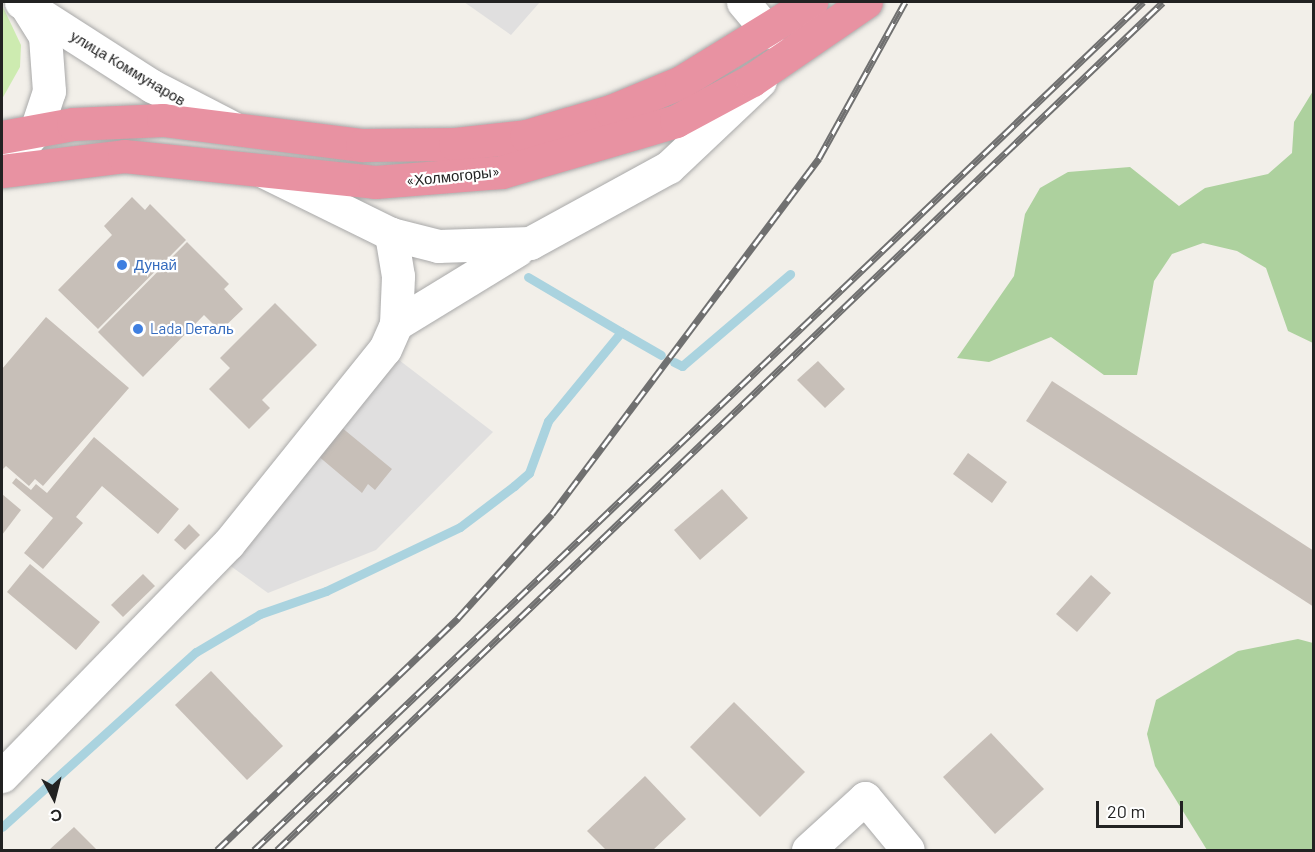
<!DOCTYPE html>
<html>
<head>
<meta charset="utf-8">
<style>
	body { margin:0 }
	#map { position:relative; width:1315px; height:852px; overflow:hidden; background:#f2efe9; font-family:Barlow,sans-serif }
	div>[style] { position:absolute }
	.residential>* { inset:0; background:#e0dfdf }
	.grass>* { inset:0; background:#cdebb0 }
	.forest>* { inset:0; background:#add19e }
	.stream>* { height:9px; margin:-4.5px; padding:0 4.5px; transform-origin:4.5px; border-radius:4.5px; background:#aad3df }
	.building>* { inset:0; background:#c7bfb8 }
	.roads { filter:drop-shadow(0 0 2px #a9a9a9) drop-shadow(0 0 2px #a9a9a9) }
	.minor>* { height:33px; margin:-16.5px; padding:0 16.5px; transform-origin:16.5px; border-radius:16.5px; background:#fff }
	.highway>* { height:33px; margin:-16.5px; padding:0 16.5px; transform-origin:16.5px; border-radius:16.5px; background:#e892a2 }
	.rail>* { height:7px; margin-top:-3.5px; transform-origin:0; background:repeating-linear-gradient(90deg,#fff 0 14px,#707070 0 28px); box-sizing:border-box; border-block:2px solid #707070 }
	.dots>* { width:16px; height:16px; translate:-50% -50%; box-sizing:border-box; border:3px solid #fff; border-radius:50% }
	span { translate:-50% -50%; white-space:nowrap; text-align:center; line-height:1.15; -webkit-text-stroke:4.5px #fff; paint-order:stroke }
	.street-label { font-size:15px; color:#222 }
	.shop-label { font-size:15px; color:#366cbe }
	.left { translate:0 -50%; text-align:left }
	.frame { position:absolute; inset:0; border:3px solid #222; pointer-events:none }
	.north { position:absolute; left:24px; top:768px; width:60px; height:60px; -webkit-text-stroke:4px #fff; paint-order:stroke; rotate:173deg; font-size:16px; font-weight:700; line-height:24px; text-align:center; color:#222 }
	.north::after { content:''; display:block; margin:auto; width:21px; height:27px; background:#222; clip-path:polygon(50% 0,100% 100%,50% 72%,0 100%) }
	.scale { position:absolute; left:1096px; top:801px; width:87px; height:27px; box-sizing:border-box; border:3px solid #222; border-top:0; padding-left:8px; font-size:18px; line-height:21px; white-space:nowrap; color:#222; -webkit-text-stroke:4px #fff; paint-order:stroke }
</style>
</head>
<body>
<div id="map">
	<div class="residential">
		<div style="clip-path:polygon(464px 2px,540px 2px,511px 35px)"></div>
		<div style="clip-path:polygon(399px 360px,493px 432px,376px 550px,268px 593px,225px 562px)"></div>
	</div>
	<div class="grass">
		<div style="clip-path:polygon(2px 5px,21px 45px,20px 67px,2px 99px)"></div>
	</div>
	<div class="forest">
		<div style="clip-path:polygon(1313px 91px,1313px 343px,1288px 331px,1266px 268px,1237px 251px,1203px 243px,1172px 254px,1154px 281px,1137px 375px,1104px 375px,1051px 337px,989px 362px,957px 358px,1014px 276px,1025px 214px,1040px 188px,1068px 172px,1130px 167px,1179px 206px,1205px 188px,1268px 174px,1292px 153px,1294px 122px)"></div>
		<div style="clip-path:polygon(1298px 639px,1313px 643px,1313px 850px,1207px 850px,1155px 766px,1147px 734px,1156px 700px,1238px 651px)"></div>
	</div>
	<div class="stream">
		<div style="left:528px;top:277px;width:108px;rotate:30.6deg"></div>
		<div style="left:674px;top:362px;width:9px;rotate:27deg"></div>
		<div style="left:682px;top:366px;width:142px;rotate:-40.4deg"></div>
		<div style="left:2px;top:827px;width:261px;rotate:-42.1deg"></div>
		<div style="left:196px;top:652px;width:74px;rotate:-30.7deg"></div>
		<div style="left:260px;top:614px;width:70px;rotate:-19.2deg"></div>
		<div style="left:326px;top:591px;width:148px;rotate:-25.5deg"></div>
		<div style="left:460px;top:527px;width:68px;rotate:-37.2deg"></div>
		<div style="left:514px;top:486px;width:20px;rotate:-41deg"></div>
		<div style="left:529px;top:473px;width:55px;rotate:-69.9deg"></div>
		<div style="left:548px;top:421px;width:115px;rotate:-50.6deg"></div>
		<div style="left:621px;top:332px;width:46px;rotate:29.9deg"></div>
	</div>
	<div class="building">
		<div style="clip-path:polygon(132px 197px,145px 210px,150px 204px,186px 240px,98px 329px,58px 290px,112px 235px,104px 226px)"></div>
		<div style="clip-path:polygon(187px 242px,229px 284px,224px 289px,243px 309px,220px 331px,204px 315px,143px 377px,98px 332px)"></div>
		<div style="clip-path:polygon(275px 303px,317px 345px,262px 400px,270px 408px,249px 429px,209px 389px,230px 368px,220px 358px)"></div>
		<div style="clip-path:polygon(46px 317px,129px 388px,43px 486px,35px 479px,29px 486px,6px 466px,2px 470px,2px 369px)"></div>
		<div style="clip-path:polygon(818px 361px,845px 389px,825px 408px,797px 380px)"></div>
		<div style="clip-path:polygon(1052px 381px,1314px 551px,1314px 607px,1026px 421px)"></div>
		<div style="clip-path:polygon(341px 427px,392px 469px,375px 490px,368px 484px,362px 493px,317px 455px)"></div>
		<div style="clip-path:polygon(94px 437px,179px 509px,158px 534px,102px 486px,76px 517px,83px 523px,43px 569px,24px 553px,53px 518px,12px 483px,16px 478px,31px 490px,36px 484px,47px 493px)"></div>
		<div style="clip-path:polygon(968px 453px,1007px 482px,992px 503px,953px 474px)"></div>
		<div style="clip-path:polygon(722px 489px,748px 518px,700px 560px,674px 530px)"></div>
		<div style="clip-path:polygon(2px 494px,21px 510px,2px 535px)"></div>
		<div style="clip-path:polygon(189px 524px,200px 535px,185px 550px,174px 540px)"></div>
		<div style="clip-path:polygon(30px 564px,100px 622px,76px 650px,7px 592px)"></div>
		<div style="clip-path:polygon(143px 574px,155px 586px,123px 617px,111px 605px)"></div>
		<div style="clip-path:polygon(1091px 575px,1111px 593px,1077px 632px,1056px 614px)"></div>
		<div style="clip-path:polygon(211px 671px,283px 746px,247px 780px,175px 705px)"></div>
		<div style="clip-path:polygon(734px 702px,805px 772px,760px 817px,690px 747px)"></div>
		<div style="clip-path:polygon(991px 733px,1044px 789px,995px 834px,943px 777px)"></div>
		<div style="clip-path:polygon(645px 776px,686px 819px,653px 850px,606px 850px,587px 831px)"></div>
		<div style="clip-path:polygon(74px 827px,97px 850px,49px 850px)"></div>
	</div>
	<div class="roads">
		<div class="minor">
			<div style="left:21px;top:2px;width:156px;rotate:32.7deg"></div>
			<div style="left:152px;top:86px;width:91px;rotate:27.4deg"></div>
			<div style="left:743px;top:2px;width:39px;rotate:50deg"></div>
			<div style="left:2px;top:168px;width:51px;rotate:-48.2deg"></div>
			<div style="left:36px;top:130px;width:41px;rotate:-71.6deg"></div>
			<div style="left:49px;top:91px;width:55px;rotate:-94.2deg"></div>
			<div style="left:45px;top:36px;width:36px;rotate:-122deg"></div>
			<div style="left:265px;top:172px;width:140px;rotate:26.2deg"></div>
			<div style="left:391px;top:234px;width:49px;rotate:14.3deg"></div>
			<div style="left:438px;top:246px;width:92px;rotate:-1.9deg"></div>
			<div style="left:530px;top:243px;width:158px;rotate:-28.7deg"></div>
			<div style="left:669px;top:167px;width:125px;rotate:-43.4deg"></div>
			<div style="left:396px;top:324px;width:142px;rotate:-31.4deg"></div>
			<div style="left:2px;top:776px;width:324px;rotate:-45.8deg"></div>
			<div style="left:228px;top:544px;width:250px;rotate:-51.2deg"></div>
			<div style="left:385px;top:349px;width:27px;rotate:-66deg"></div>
			<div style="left:396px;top:324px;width:48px;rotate:-87.6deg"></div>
			<div style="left:398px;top:276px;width:43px;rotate:-99.5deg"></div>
			<div style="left:808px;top:850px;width:77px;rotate:-42.4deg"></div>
			<div style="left:865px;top:798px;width:67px;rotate:50.4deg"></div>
		</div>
		<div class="highway">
			<div style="left:2px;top:137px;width:72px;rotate:-10.4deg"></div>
			<div style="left:73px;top:124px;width:90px;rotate:-2.5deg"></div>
			<div style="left:163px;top:120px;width:201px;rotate:7.2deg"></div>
			<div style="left:362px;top:145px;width:93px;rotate:-0.6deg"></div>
			<div style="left:455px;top:144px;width:71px;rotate:-6.4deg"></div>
			<div style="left:526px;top:136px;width:89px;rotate:-16.4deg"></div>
			<div style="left:611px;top:111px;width:76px;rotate:-22.5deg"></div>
			<div style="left:681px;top:82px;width:153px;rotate:-31.6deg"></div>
			<div style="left:2px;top:171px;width:123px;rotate:-7deg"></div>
			<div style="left:124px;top:156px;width:252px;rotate:5.9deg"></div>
			<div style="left:375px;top:182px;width:127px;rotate:-4.5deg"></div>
			<div style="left:502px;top:172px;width:181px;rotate:-16.3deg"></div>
			<div style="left:676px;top:121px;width:86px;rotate:-28.3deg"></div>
			<div style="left:752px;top:80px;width:138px;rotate:-34.4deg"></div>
		</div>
	</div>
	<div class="rail">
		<div style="left:217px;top:850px;width:335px;rotate:-43.9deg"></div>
		<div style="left:458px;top:618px;width:140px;rotate:-47.9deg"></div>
		<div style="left:552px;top:514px;width:445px;rotate:-53.1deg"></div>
		<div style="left:819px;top:158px;width:178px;rotate:-61.1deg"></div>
		<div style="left:254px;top:850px;width:1229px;rotate:-43.65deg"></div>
		<div style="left:277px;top:850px;width:1226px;rotate:-43.74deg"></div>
	</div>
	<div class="dots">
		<div style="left:122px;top:265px;background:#3f7fe0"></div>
		<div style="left:138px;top:329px;background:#3f7fe0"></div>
	</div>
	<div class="street-label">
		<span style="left:128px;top:68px;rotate:31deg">улица Коммунаров</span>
		<span style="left:453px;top:176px;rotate:-6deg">«Холмогоры»</span>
	</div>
	<div class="shop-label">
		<span class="left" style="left:134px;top:265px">Дунай</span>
		<span class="left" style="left:150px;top:329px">Lada Dеталь</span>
	</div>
	<div class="frame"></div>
	<div class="north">С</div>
	<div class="scale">20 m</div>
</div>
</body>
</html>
